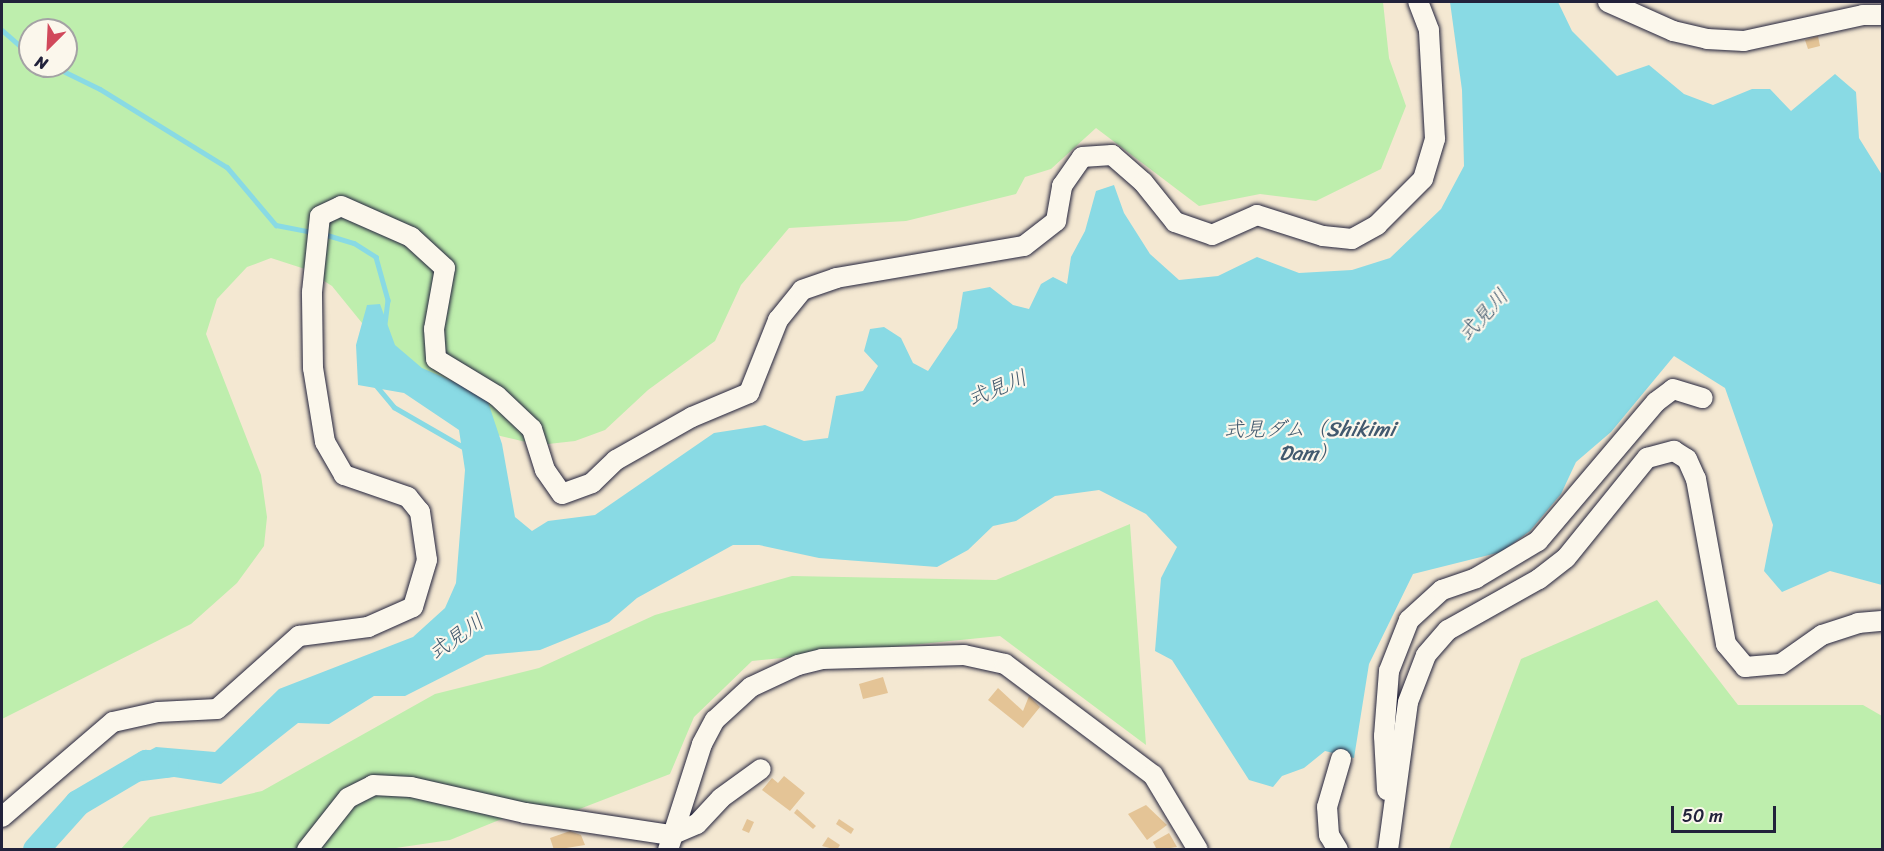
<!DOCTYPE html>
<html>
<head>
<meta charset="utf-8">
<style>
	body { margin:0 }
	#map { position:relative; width:1884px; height:851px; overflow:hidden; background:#f4e8d2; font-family:Sriracha,"Klee One",sans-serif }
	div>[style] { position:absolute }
	.green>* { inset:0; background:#beeead }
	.water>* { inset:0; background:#89dae4 }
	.stream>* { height:4.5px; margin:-2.25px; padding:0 2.25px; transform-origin:2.25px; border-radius:2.25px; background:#89dae4 }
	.river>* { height:26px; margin:-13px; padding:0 13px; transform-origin:13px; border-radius:13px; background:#89dae4 }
	.building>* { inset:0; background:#e4c496 }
	.roads { filter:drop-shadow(0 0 2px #22223b) drop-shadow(0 0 2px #22223b) }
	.minor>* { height:20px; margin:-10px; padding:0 10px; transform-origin:10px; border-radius:10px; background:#fbf7ec }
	span { translate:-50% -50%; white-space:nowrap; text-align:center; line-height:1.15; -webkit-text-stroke:4.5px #fbf7ec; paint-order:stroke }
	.water-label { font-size:21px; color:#41596e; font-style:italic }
	.frame { position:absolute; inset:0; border:3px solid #22223b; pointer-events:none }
	.north { position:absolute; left:18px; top:18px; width:60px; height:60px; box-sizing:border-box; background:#fbf7ec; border:2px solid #a4a2a5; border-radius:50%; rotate:204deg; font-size:16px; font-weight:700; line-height:24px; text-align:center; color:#22223b }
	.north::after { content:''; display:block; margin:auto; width:21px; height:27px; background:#d1495b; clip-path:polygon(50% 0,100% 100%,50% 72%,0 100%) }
	.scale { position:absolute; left:1671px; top:806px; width:105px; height:27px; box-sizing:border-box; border:3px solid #22223b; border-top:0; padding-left:8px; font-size:18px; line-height:21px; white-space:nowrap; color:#22223b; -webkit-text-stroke:4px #fbf7ec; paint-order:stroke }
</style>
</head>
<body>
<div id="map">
	<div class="green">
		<div style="clip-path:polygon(evenodd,2px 2px,1383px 2px,1389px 58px,1406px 106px,1381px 169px,1316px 201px,1260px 194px,1199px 206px,1096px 128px,1051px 169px,1025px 177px,1016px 194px,906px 221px,789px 228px,741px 285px,715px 341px,648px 390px,605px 430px,575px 441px,539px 445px,471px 429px,422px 397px,332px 286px,305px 269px,271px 258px,247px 267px,217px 299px,206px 334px,261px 475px,267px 517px,264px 546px,237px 583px,191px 624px,2px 719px,2px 2px,30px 30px,66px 30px,66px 66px,30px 66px,30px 30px)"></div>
		<div style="clip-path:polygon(1130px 524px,1146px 745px,1000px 636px,752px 661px,694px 717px,670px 774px,564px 815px,509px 816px,450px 840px,389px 849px,120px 850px,150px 817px,262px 791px,435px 694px,539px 668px,655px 615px,792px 576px,996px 580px)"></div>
		<div style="clip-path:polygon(1657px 600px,1738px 705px,1863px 705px,1882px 716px,1882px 849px,1449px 849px,1521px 659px)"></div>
	</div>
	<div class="water">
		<div style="clip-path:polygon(1450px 2px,1558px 2px,1572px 31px,1617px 76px,1649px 65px,1684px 94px,1713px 105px,1752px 89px,1770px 89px,1791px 111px,1835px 74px,1856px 92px,1859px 138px,1882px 175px,1882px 585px,1830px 571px,1782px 592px,1764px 571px,1773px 525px,1725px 388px,1674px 356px,1611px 432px,1576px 462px,1561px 494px,1530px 531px,1501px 552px,1413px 574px,1369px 664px,1354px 758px,1325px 751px,1304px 768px,1282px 776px,1273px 787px,1249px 780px,1172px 660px,1155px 651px,1161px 578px,1177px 547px,1146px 514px,1099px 490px,1055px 496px,1016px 521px,993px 526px,968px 550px,937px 567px,819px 558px,759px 545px,733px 545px,637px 598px,609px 622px,540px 650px,486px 655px,405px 696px,374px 696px,329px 724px,298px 723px,221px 784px,174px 777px,135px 782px,132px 760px,156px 747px,215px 752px,279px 689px,413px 637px,445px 608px,456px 583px,465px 470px,459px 430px,404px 393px,358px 385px,356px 345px,367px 305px,380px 304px,395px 345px,422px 368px,486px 396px,502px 444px,515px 517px,532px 531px,548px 521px,595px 515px,714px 433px,765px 425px,804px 441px,828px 438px,836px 396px,863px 391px,878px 366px,864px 351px,870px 329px,884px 327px,901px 338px,913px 363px,928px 371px,957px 328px,963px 292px,990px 287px,1013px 305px,1029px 309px,1041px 284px,1053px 277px,1067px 284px,1071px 257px,1085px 231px,1096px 191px,1114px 185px,1124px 213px,1150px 254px,1179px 280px,1218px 276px,1257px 257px,1299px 273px,1352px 270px,1390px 258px,1441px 209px,1464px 166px,1462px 90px)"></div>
	</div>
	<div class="stream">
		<div style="left:2px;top:30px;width:37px;rotate:41deg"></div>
		<div style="left:53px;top:66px;width:52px;rotate:26.1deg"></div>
		<div style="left:100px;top:89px;width:149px;rotate:31.6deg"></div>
		<div style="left:227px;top:167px;width:76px;rotate:49.8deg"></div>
		<div style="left:276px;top:225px;width:37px;rotate:11deg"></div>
		<div style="left:324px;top:234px;width:31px;rotate:17deg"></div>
		<div style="left:354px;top:243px;width:26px;rotate:32deg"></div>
		<div style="left:376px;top:257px;width:45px;rotate:74.4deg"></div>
		<div style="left:388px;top:300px;width:23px;rotate:97deg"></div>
		<div style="left:375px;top:384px;width:30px;rotate:50deg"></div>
		<div style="left:394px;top:407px;width:82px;rotate:30deg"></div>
	</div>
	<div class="river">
		<div style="left:36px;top:850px;width:63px;rotate:-48.2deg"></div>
		<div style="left:78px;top:803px;width:79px;rotate:-30.5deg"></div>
		<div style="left:146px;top:763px;width:20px;rotate:6deg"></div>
	</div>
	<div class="building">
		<div style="clip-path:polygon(1818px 36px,1820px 46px,1808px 49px,1805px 40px)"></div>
		<div style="clip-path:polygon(883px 677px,888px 693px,863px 699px,859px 684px)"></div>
		<div style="clip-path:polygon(998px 688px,1023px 711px,1029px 696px,1040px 707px,1023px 728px,988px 700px)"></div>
		<div style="clip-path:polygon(784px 776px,805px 793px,790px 811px,762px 790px,772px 778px,778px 783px)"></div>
		<div style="clip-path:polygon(1146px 805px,1167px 825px,1147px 840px,1128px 814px)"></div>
		<div style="clip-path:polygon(797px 809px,816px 826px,813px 829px,794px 813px)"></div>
		<div style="clip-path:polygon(747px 819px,754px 822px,749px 833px,742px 830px)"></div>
		<div style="clip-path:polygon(839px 819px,854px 829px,851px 834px,836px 824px)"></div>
		<div style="clip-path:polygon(570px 831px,581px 835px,585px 845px,554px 850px,550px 838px)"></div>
		<div style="clip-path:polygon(1169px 833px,1177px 847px,1157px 850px,1153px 842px)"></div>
		<div style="clip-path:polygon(828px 837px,840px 845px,837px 850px,822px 846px)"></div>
	</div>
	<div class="roads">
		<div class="minor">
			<div style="left:1608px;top:2px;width:71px;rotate:24deg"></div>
			<div style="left:1673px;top:31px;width:35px;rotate:13deg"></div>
			<div style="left:1707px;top:39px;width:37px;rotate:3deg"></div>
			<div style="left:1744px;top:41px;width:122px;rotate:-12.3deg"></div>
			<div style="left:1863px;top:15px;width:19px"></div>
			<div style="left:1387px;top:790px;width:54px;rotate:-93.2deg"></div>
			<div style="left:1384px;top:736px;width:65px;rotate:-85.6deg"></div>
			<div style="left:1389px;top:671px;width:55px;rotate:-68.6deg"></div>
			<div style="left:1409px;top:620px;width:45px;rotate:-42.3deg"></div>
			<div style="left:1442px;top:590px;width:36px;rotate:-19deg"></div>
			<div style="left:1476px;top:578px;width:72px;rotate:-30.8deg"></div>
			<div style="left:1538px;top:541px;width:182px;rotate:-49.7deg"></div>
			<div style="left:1656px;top:402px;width:21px;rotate:-37deg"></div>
			<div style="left:1673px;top:389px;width:31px;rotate:17deg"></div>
			<div style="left:2px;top:817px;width:146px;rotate:-40.6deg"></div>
			<div style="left:113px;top:722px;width:46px;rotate:-12.5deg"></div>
			<div style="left:158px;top:712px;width:59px;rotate:-2.9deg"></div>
			<div style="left:217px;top:709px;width:110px;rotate:-41.7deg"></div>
			<div style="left:299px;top:636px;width:70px;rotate:-7.4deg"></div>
			<div style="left:368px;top:627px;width:49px;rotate:-24deg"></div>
			<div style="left:413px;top:607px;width:49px;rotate:-73.4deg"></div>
			<div style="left:427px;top:560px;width:49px;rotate:-98.3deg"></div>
			<div style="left:420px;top:512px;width:19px;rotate:-129deg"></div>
			<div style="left:408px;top:497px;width:68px;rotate:-161deg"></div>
			<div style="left:344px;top:475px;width:38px;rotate:-120deg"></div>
			<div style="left:325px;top:442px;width:75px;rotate:-99.2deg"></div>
			<div style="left:313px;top:368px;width:76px;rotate:-90.8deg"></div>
			<div style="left:312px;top:292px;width:76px;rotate:-84deg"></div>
			<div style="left:320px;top:216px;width:23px;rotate:-25deg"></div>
			<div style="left:341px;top:206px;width:77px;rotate:23.9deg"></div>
			<div style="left:411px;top:237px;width:46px;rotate:42.4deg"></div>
			<div style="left:445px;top:268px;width:62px;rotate:100.2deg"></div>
			<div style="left:434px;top:329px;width:30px;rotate:86deg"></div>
			<div style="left:436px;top:359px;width:71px;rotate:31.2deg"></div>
			<div style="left:497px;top:396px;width:48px;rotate:43.3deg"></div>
			<div style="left:532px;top:429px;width:43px;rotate:72.4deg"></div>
			<div style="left:545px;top:470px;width:29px;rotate:55deg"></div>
			<div style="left:562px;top:494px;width:32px;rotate:-20deg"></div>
			<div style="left:592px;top:483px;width:33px;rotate:-44deg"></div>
			<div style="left:616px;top:460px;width:87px;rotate:-29.5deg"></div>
			<div style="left:692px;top:417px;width:62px;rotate:-22.8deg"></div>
			<div style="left:749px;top:393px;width:79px;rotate:-68.3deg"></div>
			<div style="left:778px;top:320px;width:38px;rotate:-51deg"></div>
			<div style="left:802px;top:290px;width:36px;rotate:-19deg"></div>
			<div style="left:836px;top:278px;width:191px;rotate:-9.7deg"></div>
			<div style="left:1024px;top:246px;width:41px;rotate:-38deg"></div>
			<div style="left:1056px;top:221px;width:36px;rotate:-80deg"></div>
			<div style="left:1062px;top:186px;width:35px;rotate:-55deg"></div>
			<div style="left:1082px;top:157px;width:30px;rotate:-4deg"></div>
			<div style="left:1112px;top:155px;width:41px;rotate:41.1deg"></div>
			<div style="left:1143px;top:182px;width:51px;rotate:51.3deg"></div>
			<div style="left:1175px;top:222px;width:39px;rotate:19deg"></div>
			<div style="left:1212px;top:235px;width:49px;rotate:-24deg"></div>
			<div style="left:1257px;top:215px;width:69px;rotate:17.7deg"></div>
			<div style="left:1323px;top:236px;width:29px;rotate:6deg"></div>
			<div style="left:1352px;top:239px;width:29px;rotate:-29deg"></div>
			<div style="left:1377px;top:225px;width:65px;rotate:-45deg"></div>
			<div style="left:1423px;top:179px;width:42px;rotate:-73.3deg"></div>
			<div style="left:1435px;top:139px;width:109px;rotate:-93.2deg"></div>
			<div style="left:1429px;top:30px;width:30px;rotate:-111deg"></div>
			<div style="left:307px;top:850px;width:66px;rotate:-51.7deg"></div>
			<div style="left:348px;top:798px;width:28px;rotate:-27deg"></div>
			<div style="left:373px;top:785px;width:38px;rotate:3deg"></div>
			<div style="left:411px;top:787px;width:117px;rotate:12.8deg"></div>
			<div style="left:525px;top:813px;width:148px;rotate:8.6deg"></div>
			<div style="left:671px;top:835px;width:28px;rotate:-23deg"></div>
			<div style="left:697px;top:824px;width:35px;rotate:-47deg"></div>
			<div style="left:721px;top:798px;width:49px;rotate:-35.9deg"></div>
			<div style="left:668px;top:850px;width:111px;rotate:-72.2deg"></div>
			<div style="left:702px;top:744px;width:27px;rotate:-62deg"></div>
			<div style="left:715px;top:720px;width:49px;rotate:-42.5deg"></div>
			<div style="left:751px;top:687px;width:52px;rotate:-25.1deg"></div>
			<div style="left:798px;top:665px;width:25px;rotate:-14deg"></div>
			<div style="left:822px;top:659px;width:142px;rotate:-1.6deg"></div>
			<div style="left:964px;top:655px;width:42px;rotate:12.4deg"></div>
			<div style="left:1005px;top:664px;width:185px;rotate:36.9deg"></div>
			<div style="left:1153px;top:775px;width:87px;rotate:59deg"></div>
			<div style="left:1338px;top:850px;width:17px;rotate:-121deg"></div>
			<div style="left:1329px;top:835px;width:28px;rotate:-94deg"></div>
			<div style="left:1327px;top:807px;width:50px;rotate:-73.7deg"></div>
			<div style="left:1388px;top:850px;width:149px;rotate:-82.3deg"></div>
			<div style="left:1408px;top:702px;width:50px;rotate:-69deg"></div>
			<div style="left:1426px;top:655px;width:33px;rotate:-49deg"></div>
			<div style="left:1448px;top:630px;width:104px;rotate:-29.3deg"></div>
			<div style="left:1539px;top:579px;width:34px;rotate:-38deg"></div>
			<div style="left:1566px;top:558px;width:129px;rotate:-51deg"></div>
			<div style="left:1647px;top:458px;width:28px;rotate:-15deg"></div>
			<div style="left:1674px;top:451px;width:15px;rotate:32deg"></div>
			<div style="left:1687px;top:459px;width:22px;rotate:66deg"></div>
			<div style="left:1696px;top:479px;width:168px;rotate:79.7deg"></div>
			<div style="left:1726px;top:644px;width:30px;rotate:50deg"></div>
			<div style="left:1745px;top:667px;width:36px;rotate:-5deg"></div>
			<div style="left:1781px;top:664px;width:50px;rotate:-35.3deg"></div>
			<div style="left:1822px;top:635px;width:38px;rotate:-18deg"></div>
			<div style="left:1858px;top:623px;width:24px;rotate:-5deg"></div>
		</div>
	</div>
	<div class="water-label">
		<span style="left:1483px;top:315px;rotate:-47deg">式見川</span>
		<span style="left:997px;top:388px;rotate:-22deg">式見川</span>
		<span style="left:1309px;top:441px">式見ダム（Shikimi<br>Dam）</span>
		<span style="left:456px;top:637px;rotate:-35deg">式見川</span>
	</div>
	<div class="frame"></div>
	<div class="north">N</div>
	<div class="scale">50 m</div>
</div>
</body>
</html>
